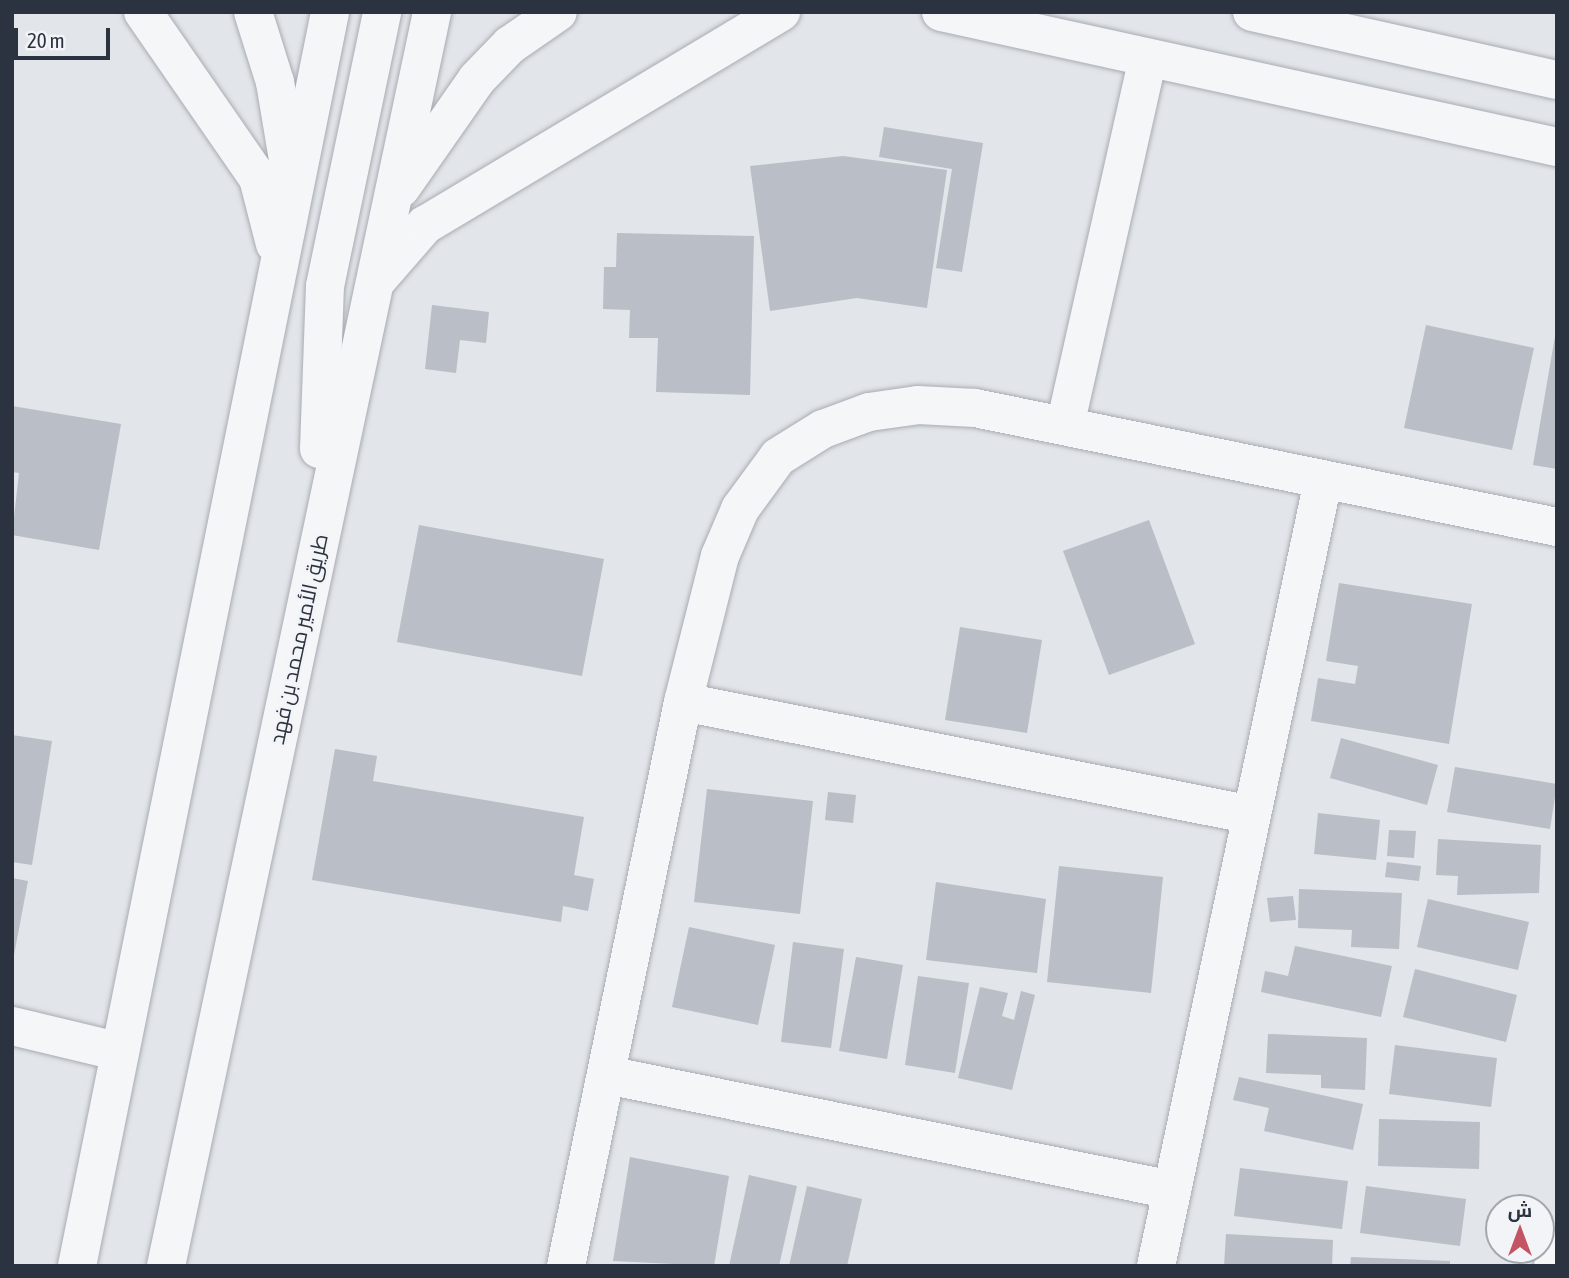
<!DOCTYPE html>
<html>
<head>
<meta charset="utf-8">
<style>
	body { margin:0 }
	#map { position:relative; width:1569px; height:1278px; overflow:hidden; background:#e2e5e9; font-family:"Asap Condensed",Cairo,sans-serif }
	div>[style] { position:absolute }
	.building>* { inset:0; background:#babec6 }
	.roads { filter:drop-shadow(0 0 2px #a8acb3) drop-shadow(0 0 2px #a8acb3) }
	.minor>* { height:38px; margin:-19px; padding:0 19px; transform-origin:19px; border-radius:19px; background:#f5f6f8 }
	span { translate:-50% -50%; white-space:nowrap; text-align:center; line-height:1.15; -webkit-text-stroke:5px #f2f4f7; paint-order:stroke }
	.street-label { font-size:21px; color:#2c3340 }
	.frame { position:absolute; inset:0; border:14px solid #2c3340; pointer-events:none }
	.north { position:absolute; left:1485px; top:1194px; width:70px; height:70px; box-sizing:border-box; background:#f2f4f7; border:2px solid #a3a7ae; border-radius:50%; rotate:0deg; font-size:19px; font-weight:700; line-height:28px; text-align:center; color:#2c3340 }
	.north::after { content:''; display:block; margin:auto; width:24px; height:32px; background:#c25463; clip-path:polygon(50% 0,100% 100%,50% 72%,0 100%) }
	.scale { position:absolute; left:14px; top:28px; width:96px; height:32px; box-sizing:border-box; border:4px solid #2c3340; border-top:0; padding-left:9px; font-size:21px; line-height:24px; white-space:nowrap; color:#2c3340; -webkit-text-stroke:5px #f2f4f7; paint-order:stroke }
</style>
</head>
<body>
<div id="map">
	<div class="building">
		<div style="clip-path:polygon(884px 127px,983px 143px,962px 272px,936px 268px,952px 169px,879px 157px)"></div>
		<div style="clip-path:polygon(843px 156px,947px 170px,927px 308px,857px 298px,770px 311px,750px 166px)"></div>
		<div style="clip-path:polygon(617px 233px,754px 236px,750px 395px,656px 392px,658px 338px,629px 338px,630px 310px,603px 309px,604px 267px,616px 267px)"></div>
		<div style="clip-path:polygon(432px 305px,489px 312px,486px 343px,460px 340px,456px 373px,425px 369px)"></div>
		<div style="clip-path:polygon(1426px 325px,1534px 348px,1512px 450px,1404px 428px)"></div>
		<div style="clip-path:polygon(1555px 336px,1557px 336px,1557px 469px,1533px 465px)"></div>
		<div style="clip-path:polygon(12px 406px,121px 424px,99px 550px,12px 535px,19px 473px,12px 472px)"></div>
		<div style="clip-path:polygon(1149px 520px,1195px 644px,1109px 675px,1063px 551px)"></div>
		<div style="clip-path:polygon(419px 525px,604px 559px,582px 676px,397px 642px)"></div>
		<div style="clip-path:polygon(1339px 583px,1472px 604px,1449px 744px,1311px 721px,1318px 678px,1355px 684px,1358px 666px,1326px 661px)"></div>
		<div style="clip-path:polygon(960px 627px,1042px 640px,1027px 733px,945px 720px)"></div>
		<div style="clip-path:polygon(12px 735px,52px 741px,32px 865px,12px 862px)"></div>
		<div style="clip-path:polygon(1341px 738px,1438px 765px,1427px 805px,1330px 778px)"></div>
		<div style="clip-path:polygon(335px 749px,377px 756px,373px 781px,584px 817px,574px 875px,594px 879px,588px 911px,563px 906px,561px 922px,312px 880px)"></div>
		<div style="clip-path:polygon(1455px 767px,1557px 784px,1550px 829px,1447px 812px)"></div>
		<div style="clip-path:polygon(707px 789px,813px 801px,800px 914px,694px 902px)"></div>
		<div style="clip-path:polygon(828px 792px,856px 795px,853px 823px,825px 820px)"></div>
		<div style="clip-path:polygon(1318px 813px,1380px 820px,1376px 860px,1314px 854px)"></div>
		<div style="clip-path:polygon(1389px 830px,1416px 831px,1414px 858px,1387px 856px)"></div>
		<div style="clip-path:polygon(1438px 839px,1541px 845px,1539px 893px,1457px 895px,1458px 876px,1436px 875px)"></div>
		<div style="clip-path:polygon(1387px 862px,1421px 866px,1419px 881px,1385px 877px)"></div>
		<div style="clip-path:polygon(1059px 866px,1163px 877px,1151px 993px,1047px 982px)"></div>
		<div style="clip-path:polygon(12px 878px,28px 881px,14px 955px,12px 955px)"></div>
		<div style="clip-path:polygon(936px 882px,1046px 899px,1037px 973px,926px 960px)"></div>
		<div style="clip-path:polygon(1299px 889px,1402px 893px,1399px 949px,1351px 947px,1352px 930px,1298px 928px)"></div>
		<div style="clip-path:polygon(1293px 896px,1296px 920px,1270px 922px,1267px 898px)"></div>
		<div style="clip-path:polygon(1428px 899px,1529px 922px,1518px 970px,1417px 947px)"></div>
		<div style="clip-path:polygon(689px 927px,775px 945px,758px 1025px,672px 1007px)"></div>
		<div style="clip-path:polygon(793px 942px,844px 949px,831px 1048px,781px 1042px)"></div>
		<div style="clip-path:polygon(1295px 946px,1392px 966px,1381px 1017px,1261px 992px,1265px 971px,1288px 976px)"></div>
		<div style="clip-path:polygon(856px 957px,903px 965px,887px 1059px,839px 1051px)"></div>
		<div style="clip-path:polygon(1415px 969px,1517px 995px,1506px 1042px,1403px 1017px)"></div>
		<div style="clip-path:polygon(918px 976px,969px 983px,955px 1073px,905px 1065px)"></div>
		<div style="clip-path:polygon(980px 987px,1008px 993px,1002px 1016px,1014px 1020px,1021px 991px,1035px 995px,1012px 1090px,958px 1078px)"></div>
		<div style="clip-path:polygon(1268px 1034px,1367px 1038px,1365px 1090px,1321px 1088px,1321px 1075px,1266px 1073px)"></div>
		<div style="clip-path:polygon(1395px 1045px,1497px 1058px,1491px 1107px,1389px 1094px)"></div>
		<div style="clip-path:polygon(1239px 1077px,1363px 1104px,1353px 1150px,1264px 1131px,1269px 1108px,1233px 1100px)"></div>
		<div style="clip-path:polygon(1379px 1119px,1480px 1122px,1479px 1169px,1378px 1166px)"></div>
		<div style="clip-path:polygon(630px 1157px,729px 1176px,714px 1266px,613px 1261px)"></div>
		<div style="clip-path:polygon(1240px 1168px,1348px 1181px,1342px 1229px,1234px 1216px)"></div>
		<div style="clip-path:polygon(749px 1175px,797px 1186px,779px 1266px,729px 1266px)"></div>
		<div style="clip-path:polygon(807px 1186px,862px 1199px,847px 1266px,789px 1266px)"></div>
		<div style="clip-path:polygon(1366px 1186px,1466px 1199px,1460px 1246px,1360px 1233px)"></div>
		<div style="clip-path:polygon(1226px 1234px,1333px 1240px,1332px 1266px,1224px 1266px)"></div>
		<div style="clip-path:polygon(1351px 1257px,1450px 1261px,1450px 1266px,1350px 1266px)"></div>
	</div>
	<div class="roads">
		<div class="minor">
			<div style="left:143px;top:12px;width:202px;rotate:55.3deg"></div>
			<div style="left:258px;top:178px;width:68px;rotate:75.6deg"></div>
			<div style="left:253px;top:12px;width:73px;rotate:72.6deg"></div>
			<div style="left:275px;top:82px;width:85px;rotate:80.5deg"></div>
			<div style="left:941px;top:12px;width:631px;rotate:12.36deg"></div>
			<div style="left:1252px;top:12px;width:312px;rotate:12.6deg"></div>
			<div style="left:401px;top:188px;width:133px;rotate:-55.1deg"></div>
			<div style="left:477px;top:79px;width:47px;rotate:-45.9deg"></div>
			<div style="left:510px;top:45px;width:58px;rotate:-34.5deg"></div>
			<div style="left:378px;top:279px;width:72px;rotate:-49deg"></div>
			<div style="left:425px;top:225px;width:415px;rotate:-30.9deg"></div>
			<div style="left:1065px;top:426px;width:376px;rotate:-77.3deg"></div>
			<div style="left:319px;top:449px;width:163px;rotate:-87.9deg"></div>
			<div style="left:325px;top:286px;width:280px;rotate:-78.2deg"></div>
			<div style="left:683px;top:702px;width:580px;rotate:11.23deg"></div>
			<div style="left:12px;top:1026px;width:111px;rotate:13.5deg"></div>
			<div style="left:607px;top:1075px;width:577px;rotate:11.5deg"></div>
			<div style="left:77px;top:1266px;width:1279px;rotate:-78.59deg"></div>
			<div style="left:166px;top:1266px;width:1282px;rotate:-78.02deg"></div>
			<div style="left:566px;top:1266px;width:576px;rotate:-78.28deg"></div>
			<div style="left:683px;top:702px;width:151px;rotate:-75.8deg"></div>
			<div style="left:720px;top:556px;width:51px;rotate:-66.9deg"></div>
			<div style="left:740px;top:509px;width:64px;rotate:-53.8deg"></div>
			<div style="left:778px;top:457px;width:53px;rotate:-31.9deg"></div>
			<div style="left:823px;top:429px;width:49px;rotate:-20.3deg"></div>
			<div style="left:869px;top:412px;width:49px;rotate:-8.1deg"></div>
			<div style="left:918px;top:405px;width:57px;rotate:3deg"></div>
			<div style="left:975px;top:408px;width:594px;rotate:11.56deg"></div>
			<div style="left:1156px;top:1266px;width:803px;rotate:-77.99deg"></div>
			<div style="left:1553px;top:1266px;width:17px;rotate:-77deg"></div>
		</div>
	</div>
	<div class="street-label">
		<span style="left:298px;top:639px;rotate:-78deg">طريق الأمير محمد بن فهد</span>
	</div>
	<div class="frame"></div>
	<div class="north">ش</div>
	<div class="scale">20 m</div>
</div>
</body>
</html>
